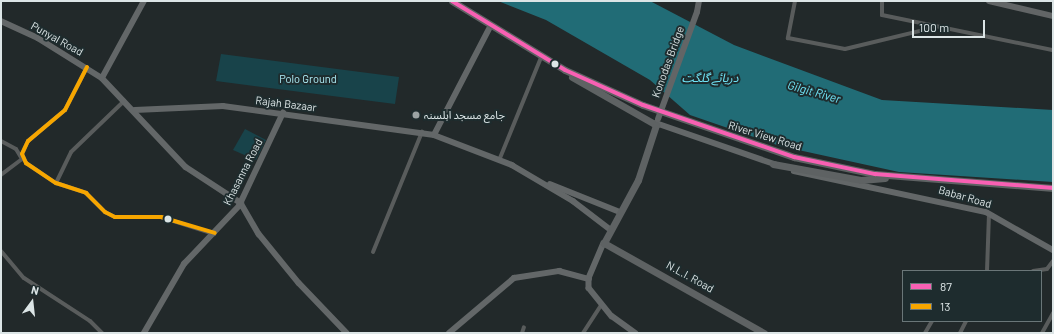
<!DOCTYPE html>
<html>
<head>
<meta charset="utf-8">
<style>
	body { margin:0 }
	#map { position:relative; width:1054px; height:334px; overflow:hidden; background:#22292a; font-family:Barlow,"Noto Sans Arabic",sans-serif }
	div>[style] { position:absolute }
	.green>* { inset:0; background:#18434a }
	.water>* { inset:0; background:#216c76 }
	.street>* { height:4px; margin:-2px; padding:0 2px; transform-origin:2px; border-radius:2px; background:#595c5c }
	.secondary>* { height:5.5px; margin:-2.75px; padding:0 2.75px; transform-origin:2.75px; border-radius:2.75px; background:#636768 }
	.primary>* { height:6px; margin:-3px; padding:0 3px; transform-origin:3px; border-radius:3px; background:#626566 }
	.highway>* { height:7px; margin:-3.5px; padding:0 3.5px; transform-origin:3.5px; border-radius:3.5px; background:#5e6263 }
	.primary-bridge>* { height:6px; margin:-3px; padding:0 3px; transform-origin:3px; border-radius:3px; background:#626566 }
	.bus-1>* { height:4px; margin:-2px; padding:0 2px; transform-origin:2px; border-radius:2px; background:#f860b3 }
	.bus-2>* { height:4px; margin:-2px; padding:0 2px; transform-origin:2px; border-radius:2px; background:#f7a600 }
	.dots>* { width:11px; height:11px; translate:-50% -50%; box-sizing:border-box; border:2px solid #1e2c2e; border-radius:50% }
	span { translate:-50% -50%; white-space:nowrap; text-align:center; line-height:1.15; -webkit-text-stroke:4px #1e2c2e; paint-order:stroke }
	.street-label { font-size:11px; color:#dce5e6 }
	.park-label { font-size:11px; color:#b0eff9 }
	.poi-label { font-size:11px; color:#dce5e6 }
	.left { translate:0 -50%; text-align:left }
	.water-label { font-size:12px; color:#70e4f6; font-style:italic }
	.frame { position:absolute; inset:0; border:2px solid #dce5e6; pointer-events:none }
	.legend { position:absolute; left:902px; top:270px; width:140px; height:52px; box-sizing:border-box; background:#1e2c2e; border:1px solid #6a7678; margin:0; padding:5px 7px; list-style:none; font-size:12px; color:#dce5e6 }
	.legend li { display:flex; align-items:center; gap:8px; height:20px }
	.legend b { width:20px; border:1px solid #6a7678 }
	.north { position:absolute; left:12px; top:282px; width:40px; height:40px; -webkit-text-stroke:3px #1e2c2e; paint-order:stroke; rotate:15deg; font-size:11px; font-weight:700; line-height:16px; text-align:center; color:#dce5e6 }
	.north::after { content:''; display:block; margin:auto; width:14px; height:18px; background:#dce5e6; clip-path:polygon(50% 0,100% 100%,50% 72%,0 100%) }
	.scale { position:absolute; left:912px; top:20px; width:73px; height:18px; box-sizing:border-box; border:2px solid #dce5e6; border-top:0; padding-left:5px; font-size:12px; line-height:14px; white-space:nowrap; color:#dce5e6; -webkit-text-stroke:3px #1e2c2e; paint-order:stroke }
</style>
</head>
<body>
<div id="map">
	<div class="green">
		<div style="clip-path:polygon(221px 54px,399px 77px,395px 104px,216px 81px)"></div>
		<div style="clip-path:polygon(245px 129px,266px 140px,256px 160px,233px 150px)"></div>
	</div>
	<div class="water">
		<div style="clip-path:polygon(498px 1px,650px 1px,734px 45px,882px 100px,1053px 110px,1053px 182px,899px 172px,780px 146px,690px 115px,650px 80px,546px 20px)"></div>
	</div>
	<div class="street">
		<div style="left:795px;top:1px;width:38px;rotate:101deg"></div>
		<div style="left:788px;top:38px;width:58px;rotate:10.9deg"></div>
		<div style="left:845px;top:49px;width:89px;rotate:-13.6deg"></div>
		<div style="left:882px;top:1px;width:14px;rotate:90deg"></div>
		<div style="left:882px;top:15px;width:175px;rotate:11.6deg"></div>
		<div style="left:87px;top:67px;width:48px;rotate:117.1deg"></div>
		<div style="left:65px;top:110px;width:48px;rotate:140deg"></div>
		<div style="left:28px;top:141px;width:14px;rotate:115deg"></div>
		<div style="left:22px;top:154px;width:10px;rotate:66deg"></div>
		<div style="left:26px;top:163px;width:36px;rotate:34deg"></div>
		<div style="left:56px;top:183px;width:32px;rotate:18deg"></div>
		<div style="left:86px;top:193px;width:27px;rotate:45deg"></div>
		<div style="left:105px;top:212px;width:11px;rotate:27deg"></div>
		<div style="left:115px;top:217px;width:46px"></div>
		<div style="left:161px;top:217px;width:56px;rotate:17.8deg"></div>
		<div style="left:1px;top:141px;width:17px;rotate:28deg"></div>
		<div style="left:16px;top:149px;width:12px;rotate:59deg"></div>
		<div style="left:22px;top:159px;width:26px;rotate:143deg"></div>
		<div style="left:500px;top:158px;width:111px;rotate:-67.8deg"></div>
		<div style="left:56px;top:183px;width:34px;rotate:-64deg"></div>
		<div style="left:71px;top:152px;width:74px;rotate:-43.9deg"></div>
		<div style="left:1px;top:251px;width:35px;rotate:50deg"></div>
		<div style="left:24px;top:278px;width:79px;rotate:33.1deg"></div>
		<div style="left:90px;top:321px;width:17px;rotate:45deg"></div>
		<div style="left:373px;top:252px;width:130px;rotate:-67.8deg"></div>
		<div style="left:987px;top:271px;width:57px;rotate:-88deg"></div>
		<div style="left:1033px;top:271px;width:14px;rotate:-8deg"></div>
		<div style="left:1047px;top:269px;width:10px;rotate:-53deg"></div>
		<div style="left:522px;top:333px;width:6px;rotate:-72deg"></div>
		<div style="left:583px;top:333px;width:33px;rotate:-57deg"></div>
		<div style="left:925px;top:333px;width:14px;rotate:-60deg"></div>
		<div style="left:960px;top:333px;width:13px;rotate:-63deg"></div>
		<div style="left:1042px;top:333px;width:23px;rotate:-61deg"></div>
	</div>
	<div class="secondary">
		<div style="left:1px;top:21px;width:41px;rotate:24.7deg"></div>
		<div style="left:38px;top:38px;width:75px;rotate:32deg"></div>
		<div style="left:102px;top:78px;width:122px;rotate:46.7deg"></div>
		<div style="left:186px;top:167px;width:66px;rotate:33.2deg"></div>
		<div style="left:241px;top:203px;width:36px;rotate:60deg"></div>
		<div style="left:259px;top:234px;width:63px;rotate:50.8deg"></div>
		<div style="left:299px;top:283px;width:69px;rotate:46.2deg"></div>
		<div style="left:102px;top:78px;width:88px;rotate:-61.4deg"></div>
		<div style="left:135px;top:110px;width:88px;rotate:-2.6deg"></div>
		<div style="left:223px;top:106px;width:213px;rotate:7.8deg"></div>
		<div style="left:434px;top:135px;width:84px;rotate:21deg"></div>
		<div style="left:512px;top:165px;width:71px;rotate:30.5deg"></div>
		<div style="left:573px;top:201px;width:48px;rotate:37.3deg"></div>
		<div style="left:656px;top:123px;width:128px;rotate:19.1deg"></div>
		<div style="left:434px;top:135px;width:119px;rotate:-62.6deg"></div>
		<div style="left:794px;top:171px;width:196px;rotate:12.1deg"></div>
		<div style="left:986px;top:212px;width:77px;rotate:29.6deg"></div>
		<div style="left:550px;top:184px;width:75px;rotate:21.8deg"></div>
		<div style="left:604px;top:243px;width:39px;rotate:113deg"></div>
		<div style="left:589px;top:279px;width:9px;rotate:90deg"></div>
		<div style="left:589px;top:288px;width:36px;rotate:51deg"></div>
		<div style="left:612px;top:316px;width:29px;rotate:36deg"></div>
		<div style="left:144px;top:333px;width:80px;rotate:-59.9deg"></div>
		<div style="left:184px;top:264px;width:80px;rotate:-46.5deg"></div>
		<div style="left:239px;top:206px;width:103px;rotate:-64.7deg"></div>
		<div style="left:449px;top:333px;width:85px;rotate:-40.2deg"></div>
		<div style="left:514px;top:278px;width:46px;rotate:-8.8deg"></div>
		<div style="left:559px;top:271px;width:31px;rotate:15deg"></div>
	</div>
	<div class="primary">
		<div style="left:989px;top:1px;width:66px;rotate:13.2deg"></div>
		<div style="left:697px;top:12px;width:11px;rotate:-80deg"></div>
	</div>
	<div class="highway">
		<div style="left:452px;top:1px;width:132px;rotate:31.4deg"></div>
		<div style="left:565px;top:70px;width:85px;rotate:24.2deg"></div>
		<div style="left:643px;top:105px;width:160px;rotate:19deg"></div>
		<div style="left:794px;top:157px;width:83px;rotate:11.9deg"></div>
		<div style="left:875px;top:174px;width:179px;rotate:4.5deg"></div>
		<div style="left:572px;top:77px;width:97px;rotate:29.7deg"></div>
		<div style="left:656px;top:125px;width:58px;rotate:108.1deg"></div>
		<div style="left:638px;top:180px;width:72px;rotate:118.4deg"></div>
		<div style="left:604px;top:243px;width:184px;rotate:29.4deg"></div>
		<div style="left:773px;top:164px;width:89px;rotate:10.3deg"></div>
		<div style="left:861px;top:180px;width:24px;rotate:-5deg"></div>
	</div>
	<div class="primary-bridge">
		<div style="left:658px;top:119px;width:114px;rotate:-70deg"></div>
	</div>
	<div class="bus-1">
		<div style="left:452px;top:1px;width:132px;rotate:31.4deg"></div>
		<div style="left:565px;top:70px;width:85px;rotate:24.2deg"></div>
		<div style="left:643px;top:105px;width:160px;rotate:19deg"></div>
		<div style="left:794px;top:157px;width:83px;rotate:11.9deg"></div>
		<div style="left:875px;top:174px;width:179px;rotate:4.5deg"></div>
	</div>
	<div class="bus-2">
		<div style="left:87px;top:67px;width:48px;rotate:117.1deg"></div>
		<div style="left:65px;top:110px;width:48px;rotate:140deg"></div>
		<div style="left:28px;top:141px;width:14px;rotate:115deg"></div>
		<div style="left:22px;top:154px;width:10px;rotate:66deg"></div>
		<div style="left:26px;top:163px;width:36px;rotate:34deg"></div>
		<div style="left:56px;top:183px;width:32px;rotate:18deg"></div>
		<div style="left:86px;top:193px;width:27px;rotate:45deg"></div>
		<div style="left:105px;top:212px;width:11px;rotate:27deg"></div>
		<div style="left:115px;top:217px;width:46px"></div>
		<div style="left:161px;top:217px;width:56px;rotate:16.5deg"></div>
	</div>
	<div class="dots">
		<div style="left:555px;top:64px;background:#dce5e6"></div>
		<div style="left:416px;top:115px;background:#9ba3a4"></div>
		<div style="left:168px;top:219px;background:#dce5e6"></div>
	</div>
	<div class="street-label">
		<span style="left:57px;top:39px;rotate:29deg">Punyal Road</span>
		<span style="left:668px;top:62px;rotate:-70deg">Konodas Bridge</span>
		<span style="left:286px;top:104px;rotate:7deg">Rajah Bazaar</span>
		<span style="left:765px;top:136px;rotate:17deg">River View Road</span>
		<span style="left:243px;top:172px;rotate:-63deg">Khasanna Road</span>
		<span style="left:965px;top:197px;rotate:16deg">Babar Road</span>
		<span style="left:690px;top:277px;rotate:29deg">N.L.I. Road</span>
	</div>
	<div class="park-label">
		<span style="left:308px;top:79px">Polo Ground</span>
	</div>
	<div class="poi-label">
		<span class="left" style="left:424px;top:115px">جامع مسجد اہلسنہ</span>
	</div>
	<div class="water-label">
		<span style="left:710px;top:78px">دریائے گلگت</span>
		<span style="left:814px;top:92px;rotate:16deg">Gilgit River</span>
	</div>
	<div class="frame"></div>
	<ul class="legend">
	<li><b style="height:5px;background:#f860b3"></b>87</li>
	<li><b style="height:5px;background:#f7a600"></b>13</li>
	</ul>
	<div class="north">N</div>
	<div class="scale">100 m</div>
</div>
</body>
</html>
